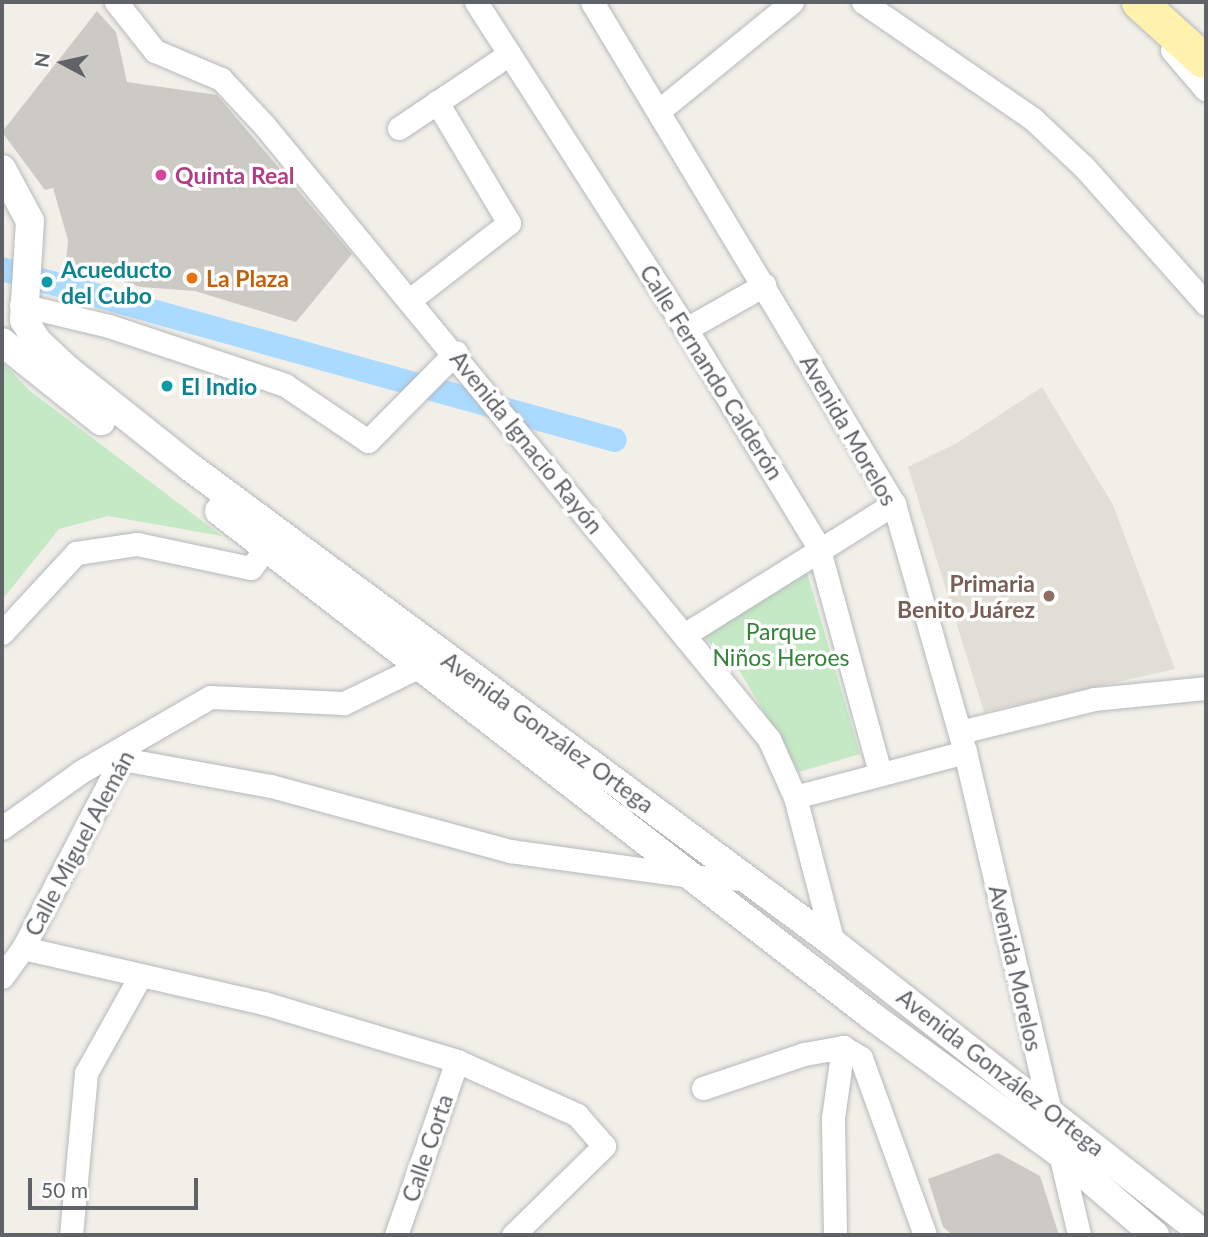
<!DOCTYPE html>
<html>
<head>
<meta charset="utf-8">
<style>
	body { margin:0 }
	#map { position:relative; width:1208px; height:1237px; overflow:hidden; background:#f1efe8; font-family:Lato,sans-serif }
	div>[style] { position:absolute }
	.education>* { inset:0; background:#e1ded6 }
	.green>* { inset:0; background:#c5e8c5 }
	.canal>* { height:24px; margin:-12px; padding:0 12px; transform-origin:12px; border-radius:12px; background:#aadaff }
	.building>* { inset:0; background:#cccac5 }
	.roads { filter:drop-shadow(0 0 2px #b5b8bc) drop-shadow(0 0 2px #b5b8bc) }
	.minor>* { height:23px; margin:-11.5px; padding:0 11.5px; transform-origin:11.5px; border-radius:11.5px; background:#fff }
	.tertiary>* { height:28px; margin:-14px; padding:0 14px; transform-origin:14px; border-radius:14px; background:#fff }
	.primary>* { height:35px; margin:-17.5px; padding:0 17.5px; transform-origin:17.5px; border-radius:17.5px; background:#fff2af }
	.dots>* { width:19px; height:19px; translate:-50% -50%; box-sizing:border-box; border:4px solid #fff; border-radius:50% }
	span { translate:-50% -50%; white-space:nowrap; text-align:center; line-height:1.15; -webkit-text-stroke:7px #fff; paint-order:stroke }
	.hotel-label { font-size:23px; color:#b23c85; font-weight:700 }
	.left { translate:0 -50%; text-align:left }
	.culture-label { font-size:23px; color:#0d838f; font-weight:700 }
	.food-label { font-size:23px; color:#c56008; font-weight:700 }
	.street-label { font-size:23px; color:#5f6368 }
	.education-label { font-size:23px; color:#785e54; font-weight:700 }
	.right { translate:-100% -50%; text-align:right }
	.park-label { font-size:23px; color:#348238 }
	.frame { position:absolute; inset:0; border:4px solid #5f6368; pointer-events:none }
	.north { position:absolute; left:28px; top:28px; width:70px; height:70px; -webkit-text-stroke:5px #fff; paint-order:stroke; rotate:278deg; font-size:19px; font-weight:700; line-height:28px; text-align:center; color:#5f6368 }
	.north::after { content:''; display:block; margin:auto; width:24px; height:32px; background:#5f6368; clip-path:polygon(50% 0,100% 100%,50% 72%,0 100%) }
	.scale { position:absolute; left:28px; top:1178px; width:170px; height:32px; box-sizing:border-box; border:4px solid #5f6368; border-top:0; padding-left:9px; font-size:21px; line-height:24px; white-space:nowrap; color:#5f6368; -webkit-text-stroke:5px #fff; paint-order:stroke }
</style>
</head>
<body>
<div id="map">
	<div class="education">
		<div style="clip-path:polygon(1042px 387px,1113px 505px,1175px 669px,984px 712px,908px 467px,957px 443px)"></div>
	</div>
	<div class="green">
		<div style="clip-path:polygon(2px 362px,30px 391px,222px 536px,108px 516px,59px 529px,2px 600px)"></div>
		<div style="clip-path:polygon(806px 569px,860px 754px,799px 772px,741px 673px,703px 636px)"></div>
	</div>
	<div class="canal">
		<div style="left:2px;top:269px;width:636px;rotate:15.59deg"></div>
	</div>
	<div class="building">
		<div style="clip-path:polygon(97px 11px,116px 32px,127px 82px,217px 95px,352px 254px,296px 322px,195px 291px,141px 287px,66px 263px,68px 240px,53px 188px,45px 190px,2px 132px)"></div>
		<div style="clip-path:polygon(998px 1153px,1040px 1176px,1059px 1235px,953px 1235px,943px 1227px,928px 1179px)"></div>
	</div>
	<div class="roads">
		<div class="minor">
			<div style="left:116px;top:2px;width:63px;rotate:51.5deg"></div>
			<div style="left:155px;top:51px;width:72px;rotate:23deg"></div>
			<div style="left:221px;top:79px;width:63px;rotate:46.9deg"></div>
			<div style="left:264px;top:125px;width:795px;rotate:50.56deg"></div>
			<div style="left:769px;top:739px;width:64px;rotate:65.9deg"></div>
			<div style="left:795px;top:797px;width:151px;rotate:75.4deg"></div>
			<div style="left:476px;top:2px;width:389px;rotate:57.3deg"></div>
			<div style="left:686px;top:329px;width:254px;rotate:58.7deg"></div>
			<div style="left:818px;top:546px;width:235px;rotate:74.7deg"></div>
			<div style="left:592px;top:2px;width:586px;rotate:58.97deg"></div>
			<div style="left:894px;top:504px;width:258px;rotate:74deg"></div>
			<div style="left:965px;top:752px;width:496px;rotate:76.7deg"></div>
			<div style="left:863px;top:2px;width:206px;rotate:34.5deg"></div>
			<div style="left:1033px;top:119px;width:70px;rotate:43.3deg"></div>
			<div style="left:1084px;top:167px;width:183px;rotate:48.3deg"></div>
			<div style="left:1172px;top:50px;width:52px;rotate:49.6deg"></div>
			<div style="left:661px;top:109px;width:169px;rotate:-39.2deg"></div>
			<div style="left:399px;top:128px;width:133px;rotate:-33.9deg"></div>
			<div style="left:411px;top:299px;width:124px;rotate:-37.8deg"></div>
			<div style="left:509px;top:223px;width:141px;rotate:-120.8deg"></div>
			<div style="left:21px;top:305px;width:90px;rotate:13.4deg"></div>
			<div style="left:109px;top:326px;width:186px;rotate:18.5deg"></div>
			<div style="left:285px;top:385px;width:100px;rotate:34deg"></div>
			<div style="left:368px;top:441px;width:125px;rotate:-45.3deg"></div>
			<div style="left:686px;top:329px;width:90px;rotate:-29.4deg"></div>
			<div style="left:2px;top:633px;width:109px;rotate:-47.2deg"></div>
			<div style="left:76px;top:553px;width:62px;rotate:-8.4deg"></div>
			<div style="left:137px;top:544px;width:116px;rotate:11.9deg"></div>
			<div style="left:251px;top:568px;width:41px;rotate:-54deg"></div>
			<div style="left:684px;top:635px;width:248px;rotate:-32deg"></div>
			<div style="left:960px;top:732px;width:138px;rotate:-13.8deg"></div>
			<div style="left:1094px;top:699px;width:113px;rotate:-5.6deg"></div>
			<div style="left:122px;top:759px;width:151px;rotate:10.3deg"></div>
			<div style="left:271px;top:786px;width:248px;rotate:15.2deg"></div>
			<div style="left:510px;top:851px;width:189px;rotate:7.9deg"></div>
			<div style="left:697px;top:877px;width:51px;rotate:2.2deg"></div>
			<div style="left:795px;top:797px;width:176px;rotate:-14.8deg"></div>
			<div style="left:2px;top:828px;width:98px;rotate:-35.5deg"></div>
			<div style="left:82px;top:771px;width:148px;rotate:-30deg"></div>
			<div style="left:210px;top:697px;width:134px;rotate:2.6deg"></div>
			<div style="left:344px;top:703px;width:98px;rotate:-26deg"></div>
			<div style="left:23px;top:948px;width:247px;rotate:12.9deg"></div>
			<div style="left:264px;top:1003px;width:202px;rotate:16.7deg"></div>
			<div style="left:457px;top:1061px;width:132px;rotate:24.2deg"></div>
			<div style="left:577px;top:1115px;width:41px;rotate:48.9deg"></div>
			<div style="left:604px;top:1146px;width:127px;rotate:135.6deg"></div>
			<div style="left:2px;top:977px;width:36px;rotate:-54deg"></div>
			<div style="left:23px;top:948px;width:228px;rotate:-62.5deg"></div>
			<div style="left:843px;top:1047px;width:21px;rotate:31deg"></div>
			<div style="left:861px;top:1058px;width:188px;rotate:70.1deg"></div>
			<div style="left:703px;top:1088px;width:107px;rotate:-18.6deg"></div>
			<div style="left:804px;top:1054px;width:40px;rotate:-10deg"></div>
			<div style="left:71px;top:1235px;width:163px;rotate:-84.7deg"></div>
			<div style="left:86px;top:1073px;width:109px;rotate:-60.8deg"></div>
			<div style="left:396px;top:1235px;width:184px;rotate:-70.7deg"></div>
			<div style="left:835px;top:1235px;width:117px;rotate:-91deg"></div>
			<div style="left:833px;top:1118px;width:72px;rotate:-82deg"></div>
		</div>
		<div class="tertiary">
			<div style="left:2px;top:169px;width:59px;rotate:61.7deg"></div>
			<div style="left:30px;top:221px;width:99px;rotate:93.5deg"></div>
			<div style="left:24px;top:320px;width:25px;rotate:58deg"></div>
			<div style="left:37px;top:341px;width:42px;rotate:43.1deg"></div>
			<div style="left:68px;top:370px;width:156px;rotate:38.5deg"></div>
			<div style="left:190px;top:467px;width:800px;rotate:36.51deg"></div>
			<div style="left:833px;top:943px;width:474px;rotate:38.1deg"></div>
			<div style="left:2px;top:342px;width:127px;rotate:38.6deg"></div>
			<div style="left:219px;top:511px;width:827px;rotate:37.73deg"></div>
			<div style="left:873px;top:1017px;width:228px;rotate:36.1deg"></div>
			<div style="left:1057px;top:1151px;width:129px;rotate:40.6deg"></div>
		</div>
		<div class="primary">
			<div style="left:1139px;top:2px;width:86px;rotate:42.2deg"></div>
		</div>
	</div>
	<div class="dots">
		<div style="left:161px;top:175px;background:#d1479c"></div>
		<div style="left:192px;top:278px;background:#e8710a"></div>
		<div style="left:47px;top:282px;background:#0f9aa8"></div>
		<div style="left:167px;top:386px;background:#0f9aa8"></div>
		<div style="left:1049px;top:596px;background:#8d6e63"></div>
	</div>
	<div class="hotel-label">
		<span class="left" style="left:175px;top:175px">Quinta Real</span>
	</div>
	<div class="culture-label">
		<span class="left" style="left:61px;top:282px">Acueducto<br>del Cubo</span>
		<span class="left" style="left:181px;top:386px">El Indio</span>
	</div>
	<div class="food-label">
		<span class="left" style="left:206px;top:278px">La Plaza</span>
	</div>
	<div class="street-label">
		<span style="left:712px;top:372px;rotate:58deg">Calle Fernando Calderón</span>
		<span style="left:849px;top:430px;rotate:60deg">Avenida Morelos</span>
		<span style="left:527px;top:442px;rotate:51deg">Avenida Ignacio Rayón</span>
		<span style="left:548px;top:732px;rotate:36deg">Avenida González Ortega</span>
		<span style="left:79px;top:843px;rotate:-62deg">Calle Miguel Alemán</span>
		<span style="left:1016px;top:968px;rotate:77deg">Avenida Morelos</span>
		<span style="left:1001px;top:1072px;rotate:38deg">Avenida González Ortega</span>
		<span style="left:427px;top:1148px;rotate:-71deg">Calle Corta</span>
	</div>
	<div class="education-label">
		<span class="right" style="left:1035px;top:596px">Primaria<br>Benito Juárez</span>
	</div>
	<div class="park-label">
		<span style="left:781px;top:644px">Parque<br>Niños Heroes</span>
	</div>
	<div class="frame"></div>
	<div class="north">N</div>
	<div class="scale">50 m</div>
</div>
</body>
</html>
